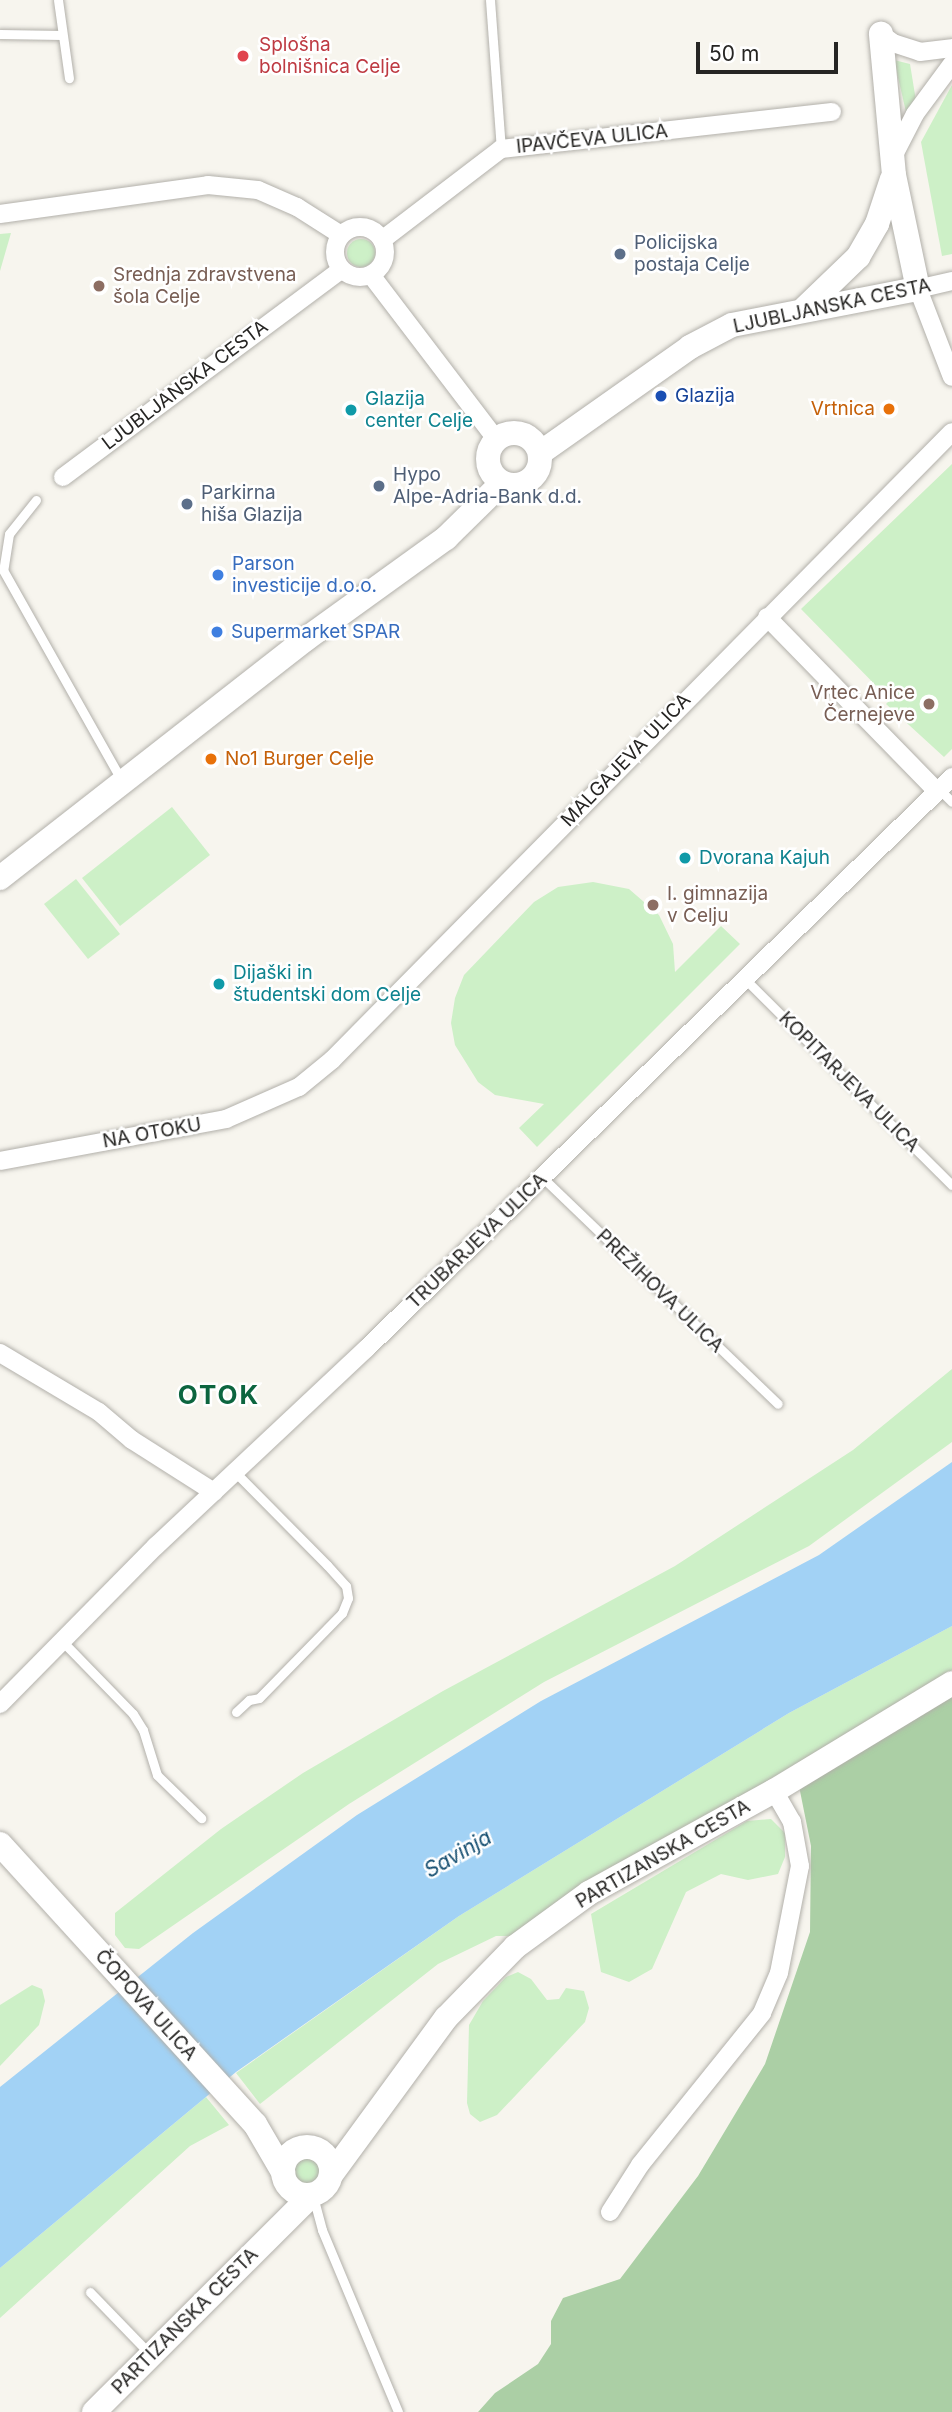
<!DOCTYPE html>
<html>
<head>
<meta charset="utf-8">
<style>
	body { margin:0 }
	#map { position:relative; width:952px; height:2412px; overflow:hidden; background:#f7f5ee; font-family:Inter,sans-serif }
	div>[style] { position:absolute }
	.green>* { inset:0; background:#cdf0c7 }
	.round { border-radius:50% }
	.forest>* { inset:0; background:#abcfa5 }
	.water>* { inset:0; background:#a2d2f5 }
	.roads { filter:drop-shadow(0 0 2px #b2b0aa) drop-shadow(0 0 2px #b2b0aa) }
	.lane>* { height:9px; margin:-4.5px; padding:0 4.5px; transform-origin:4.5px; border-radius:4.5px; background:#fff }
	.street>* { height:18px; margin:-9px; padding:0 9px; transform-origin:9px; border-radius:9px; background:#fff }
	.street>.ring { margin:-9px; padding:0; box-sizing:content-box; background:none; border:18px solid #fff; border-radius:50% }
	.secondary>* { height:24px; margin:-12px; padding:0 12px; transform-origin:12px; border-radius:12px; background:#fff }
	.secondary>.ring { margin:-12px; padding:0; box-sizing:content-box; background:none; border:24px solid #fff; border-radius:50% }
	.dots>* { width:19px; height:19px; translate:-50% -50%; box-sizing:border-box; border:4px solid #fff; border-radius:50% }
	span { translate:-50% -50%; white-space:nowrap; text-align:center; line-height:1.15; -webkit-text-stroke:5px #fff; paint-order:stroke }
	.health-label { font-size:19px; color:#be3a42 }
	.left { translate:0 -50%; text-align:left }
	.street-label { font-size:19px; color:#262523 }
	.service-label { font-size:19px; color:#4e5e75 }
	.education-label { font-size:19px; color:#785e54 }
	.right { translate:-100% -50%; text-align:right }
	.transit-label { font-size:19px; color:#164399 }
	.culture-label { font-size:19px; color:#0d838f }
	.food-label { font-size:19px; color:#c56008 }
	.shop-label { font-size:19px; color:#366cbe }
	.water-label { font-size:21px; color:#175072; font-style:italic }
	.district-label { font-size:26px; color:#0c653f; font-weight:700; letter-spacing:2px }
	.scale { position:absolute; left:696px; top:42px; width:142px; height:32px; box-sizing:border-box; border:4px solid #262523; border-top:0; padding-left:9px; font-size:21px; line-height:24px; white-space:nowrap; color:#262523; -webkit-text-stroke:5px #fff; paint-order:stroke }
</style>
</head>
<body>
<div id="map">
	<div class="green">
		<div style="clip-path:polygon(894px 60px,910px 64px,916px 101px,906px 112px)"></div>
		<div style="clip-path:polygon(952px 85px,952px 254px,942px 256px,921px 142px)"></div>
		<div style="clip-path:polygon(11px 233px,0 271px,0 234px)"></div>
		<div class="round" style="left:347px;top:239px;width:28px;height:28px"></div>
		<div style="clip-path:polygon(952px 464px,952px 749px,944px 757px,886px 704px,890px 700px,801px 609px)"></div>
		<div style="clip-path:polygon(172px 807px,210px 855px,120px 926px,82px 878px)"></div>
		<div style="clip-path:polygon(76px 879px,120px 934px,88px 959px,44px 904px)"></div>
		<div style="clip-path:polygon(593px 882px,629px 889px,659px 915px,673px 944px,675px 972px,721px 926px,740px 944px,537px 1147px,519px 1128px,544px 1104px,495px 1095px,478px 1082px,455px 1045px,451px 1023px,455px 998px,464px 975px,534px 902px,558px 887px)"></div>
		<div style="clip-path:polygon(952px 1369px,952px 1442px,809px 1546px,544px 1682px,349px 1804px,139px 1949px,125px 1948px,115px 1935px,115px 1913px,221px 1829px,303px 1773px,443px 1691px,675px 1566px,853px 1450px)"></div>
		<div style="clip-path:polygon(952px 1626px,952px 1670px,926px 1688px,512px 1936px,496px 1936px,438px 1964px,260px 2104px,236px 2073px,459px 1916px,789px 1713px)"></div>
		<div style="clip-path:polygon(771px 1819px,785px 1833px,785px 1857px,778px 1874px,748px 1880px,721px 1874px,686px 1892px,652px 1969px,629px 1982px,601px 1972px,591px 1914px,747px 1821px)"></div>
		<div style="clip-path:polygon(518px 1972px,531px 1979px,547px 2000px,559px 1999px,566px 1988px,584px 1991px,589px 2008px,585px 2022px,497px 2115px,480px 2122px,470px 2114px,467px 2103px,469px 2025px,483px 2001px,506px 1977px)"></div>
		<div style="clip-path:polygon(32px 1985px,42px 1989px,45px 2001px,39px 2025px,0 2066px,0 2005px)"></div>
		<div style="clip-path:polygon(206px 2097px,229px 2125px,190px 2146px,0 2318px,0 2268px)"></div>
		<div class="round" style="left:293px;top:2158px;width:28px;height:28px"></div>
	</div>
	<div class="forest">
		<div style="clip-path:polygon(952px 1697px,952px 2412px,478px 2412px,495px 2393px,538px 2364px,551px 2344px,551px 2321px,563px 2298px,620px 2279px,698px 2176px,765px 2064px,810px 1932px,811px 1846px,799px 1786px)"></div>
	</div>
	<div class="water">
		<div style="clip-path:polygon(952px 1462px,952px 1626px,789px 1713px,459px 1916px,236px 2072px,0 2268px,0 2087px,193px 1933px,357px 1815px,541px 1701px,819px 1555px)"></div>
	</div>
	<div class="roads">
		<div class="lane">
			<div style="left:58px;top:0;width:79px;rotate:82deg"></div>
			<div style="left:490px;top:0;width:149px;rotate:85.8deg"></div>
			<div style="left:0;top:34px;width:62px;rotate:0.9deg"></div>
			<div style="left:36px;top:500px;width:43px;rotate:128.5deg"></div>
			<div style="left:9px;top:534px;width:36px;rotate:99deg"></div>
			<div style="left:3px;top:570px;width:242px;rotate:60.6deg"></div>
			<div style="left:939px;top:789px;width:18px;rotate:45deg"></div>
			<div style="left:745px;top:979px;width:292px;rotate:44.9deg"></div>
			<div style="left:542px;top:1177px;width:327px;rotate:43.9deg"></div>
			<div style="left:63px;top:1642px;width:100px;rotate:45.8deg"></div>
			<div style="left:133px;top:1714px;width:19px;rotate:58deg"></div>
			<div style="left:143px;top:1730px;width:47px;rotate:72.7deg"></div>
			<div style="left:157px;top:1775px;width:62px;rotate:44.3deg"></div>
			<div style="left:236px;top:1712px;width:18px;rotate:-43deg"></div>
			<div style="left:249px;top:1700px;width:10px;rotate:-11deg"></div>
			<div style="left:259px;top:1698px;width:119px;rotate:-45.7deg"></div>
			<div style="left:342px;top:1613px;width:16px;rotate:-68deg"></div>
			<div style="left:348px;top:1598px;width:12px;rotate:-99deg"></div>
			<div style="left:346px;top:1586px;width:28px;rotate:-132deg"></div>
			<div style="left:327px;top:1565px;width:128px;rotate:-134.7deg"></div>
			<div style="left:314px;top:2200px;width:31px;rotate:75deg"></div>
			<div style="left:322px;top:2230px;width:197px;rotate:67.3deg"></div>
			<div style="left:90px;top:2292px;width:85px;rotate:46deg"></div>
		</div>
		<div class="street">
			<div style="left:881px;top:34px;width:15px;rotate:37deg"></div>
			<div style="left:893px;top:43px;width:28px;rotate:18deg"></div>
			<div style="left:920px;top:52px;width:32px;rotate:-7deg"></div>
			<div style="left:894px;top:155px;width:46px;rotate:-62.9deg"></div>
			<div style="left:915px;top:114px;width:62px;rotate:-53.5deg"></div>
			<div style="left:0;top:214px;width:210px;rotate:-7.9deg"></div>
			<div style="left:208px;top:185px;width:50px;rotate:5.7deg"></div>
			<div style="left:258px;top:190px;width:43px;rotate:23.6deg"></div>
			<div style="left:297px;top:207px;width:52px;rotate:32.5deg"></div>
			<div class="ring" style="left:335px;top:227px;width:32px;height:32px"></div>
			<div style="left:382px;top:240px;width:150px;rotate:-37.4deg"></div>
			<div style="left:501px;top:149px;width:333px;rotate:-6.4deg"></div>
			<div style="left:371px;top:275px;width:206px;rotate:52.7deg"></div>
			<div style="left:952px;top:281px;width:35px;rotate:167deg"></div>
			<div style="left:918px;top:289px;width:94px;rotate:68.9deg"></div>
			<div style="left:63px;top:477px;width:347px;rotate:-36.7deg"></div>
			<div style="left:767px;top:617px;width:243px;rotate:45.7deg"></div>
			<div style="left:0;top:1161px;width:230px;rotate:-10.5deg"></div>
			<div style="left:226px;top:1119px;width:80px;rotate:-23.7deg"></div>
			<div style="left:299px;top:1087px;width:43px;rotate:-39.3deg"></div>
			<div style="left:332px;top:1060px;width:882px;rotate:-45.37deg"></div>
			<div style="left:0;top:1353px;width:115px;rotate:30.8deg"></div>
			<div style="left:99px;top:1412px;width:43px;rotate:40.3deg"></div>
			<div style="left:132px;top:1440px;width:97px;rotate:32.4deg"></div>
			<div style="left:0;top:1704px;width:222px;rotate:-45.4deg"></div>
			<div style="left:156px;top:1546px;width:288px;rotate:-43.2deg"></div>
			<div style="left:366px;top:1349px;width:819px;rotate:-44.31deg"></div>
			<div style="left:610px;top:2212px;width:56px;rotate:-57.4deg"></div>
			<div style="left:640px;top:2165px;width:195px;rotate:-51.2deg"></div>
			<div style="left:762px;top:2013px;width:43px;rotate:-67deg"></div>
			<div style="left:779px;top:1973px;width:109px;rotate:-78.9deg"></div>
			<div style="left:800px;top:1866px;width:45px;rotate:-100.3deg"></div>
			<div style="left:792px;top:1822px;width:36px;rotate:-120deg"></div>
		</div>
		<div class="secondary">
			<div style="left:805px;top:308px;width:74px;rotate:-43.9deg"></div>
			<div style="left:858px;top:257px;width:38px;rotate:-60deg"></div>
			<div style="left:877px;top:224px;width:47px;rotate:-71.6deg"></div>
			<div class="ring" style="left:488px;top:433px;width:28px;height:28px"></div>
			<div style="left:540px;top:453px;width:184px;rotate:-35.2deg"></div>
			<div style="left:690px;top:347px;width:47px;rotate:-27.6deg"></div>
			<div style="left:732px;top:325px;width:189px;rotate:-11deg"></div>
			<div style="left:918px;top:289px;width:116px;rotate:-101.9deg"></div>
			<div style="left:894px;top:175px;width:142px;rotate:-95.3deg"></div>
			<div style="left:0;top:878px;width:388px;rotate:-38deg"></div>
			<div style="left:306px;top:639px;width:173px;rotate:-35.8deg"></div>
			<div style="left:446px;top:538px;width:78px;rotate:-44.5deg"></div>
			<div style="left:0;top:1844px;width:379px;rotate:47.7deg"></div>
			<div style="left:255px;top:2124px;width:56px;rotate:59.7deg"></div>
			<div class="ring" style="left:283px;top:2147px;width:24px;height:24px"></div>
			<div style="left:331px;top:2175px;width:195px;rotate:-53.8deg"></div>
			<div style="left:446px;top:2018px;width:99px;rotate:-45.8deg"></div>
			<div style="left:515px;top:1947px;width:92px;rotate:-36.1deg"></div>
			<div style="left:589px;top:1893px;width:211px;rotate:-28.9deg"></div>
			<div style="left:774px;top:1791px;width:208px;rotate:-31.2deg"></div>
			<div style="left:94px;top:2412px;width:306px;rotate:-44.9deg"></div>
		</div>
	</div>
	<div class="dots">
		<div style="left:243px;top:56px;background:#e0444e"></div>
		<div style="left:620px;top:254px;background:#5c6f8a"></div>
		<div style="left:99px;top:286px;background:#8d6e63"></div>
		<div style="left:661px;top:396px;background:#1a4fb4"></div>
		<div style="left:889px;top:409px;background:#e8710a"></div>
		<div style="left:351px;top:410px;background:#0f9aa8"></div>
		<div style="left:379px;top:486px;background:#5c6f8a"></div>
		<div style="left:187px;top:504px;background:#5c6f8a"></div>
		<div style="left:218px;top:575px;background:#3f7fe0"></div>
		<div style="left:217px;top:632px;background:#3f7fe0"></div>
		<div style="left:929px;top:704px;background:#8d6e63"></div>
		<div style="left:211px;top:759px;background:#e8710a"></div>
		<div style="left:685px;top:858px;background:#0f9aa8"></div>
		<div style="left:653px;top:905px;background:#8d6e63"></div>
		<div style="left:219px;top:984px;background:#0f9aa8"></div>
	</div>
	<div class="health-label">
		<span class="left" style="left:259px;top:56px">Splošna<br>bolnišnica Celje</span>
	</div>
	<div class="street-label">
		<span style="left:592px;top:139px;rotate:-6deg">IPAVČEVA ULICA</span>
		<span style="left:832px;top:306px;rotate:-12deg">LJUBLJANSKA CESTA</span>
		<span style="left:185px;top:385px;rotate:-37deg">LJUBLJANSKA CESTA</span>
		<span style="left:626px;top:760px;rotate:-46deg">MALGAJEVA ULICA</span>
		<span style="left:849px;top:1082px;rotate:45deg">KOPITARJEVA ULICA</span>
		<span style="left:152px;top:1133px;rotate:-10deg">NA OTOKU</span>
		<span style="left:477px;top:1241px;rotate:-44deg">TRUBARJEVA ULICA</span>
		<span style="left:660px;top:1291px;rotate:44deg">PREŽIHOVA ULICA</span>
		<span style="left:663px;top:1854px;rotate:-30deg">PARTIZANSKA CESTA</span>
		<span style="left:146px;top:2005px;rotate:48deg">ČOPOVA ULICA</span>
		<span style="left:185px;top:2321px;rotate:-45deg">PARTIZANSKA CESTA</span>
	</div>
	<div class="service-label">
		<span class="left" style="left:634px;top:254px">Policijska<br>postaja Celje</span>
		<span class="left" style="left:393px;top:486px">Hypo<br>Alpe-Adria-Bank d.d.</span>
		<span class="left" style="left:201px;top:504px">Parkirna<br>hiša Glazija</span>
	</div>
	<div class="education-label">
		<span class="left" style="left:113px;top:286px">Srednja zdravstvena<br>šola Celje</span>
		<span class="right" style="left:915px;top:704px">Vrtec Anice<br>Černejeve</span>
		<span class="left" style="left:667px;top:905px">I. gimnazija<br>v Celju</span>
	</div>
	<div class="transit-label">
		<span class="left" style="left:675px;top:396px">Glazija</span>
	</div>
	<div class="culture-label">
		<span class="left" style="left:365px;top:410px">Glazija<br>center Celje</span>
		<span class="left" style="left:699px;top:858px">Dvorana Kajuh</span>
		<span class="left" style="left:233px;top:984px">Dijaški in<br>študentski dom Celje</span>
	</div>
	<div class="food-label">
		<span class="right" style="left:875px;top:409px">Vrtnica</span>
		<span class="left" style="left:225px;top:759px">No1 Burger Celje</span>
	</div>
	<div class="shop-label">
		<span class="left" style="left:232px;top:575px">Parson<br>investicije d.o.o.</span>
		<span class="left" style="left:231px;top:632px">Supermarket SPAR</span>
	</div>
	<div class="water-label">
		<span style="left:458px;top:1854px;rotate:-30deg">Savinja</span>
	</div>
	<div class="district-label">
		<span style="left:219px;top:1395px">OTOK</span>
	</div>
	<div class="scale">50 m</div>
</div>
</body>
</html>
